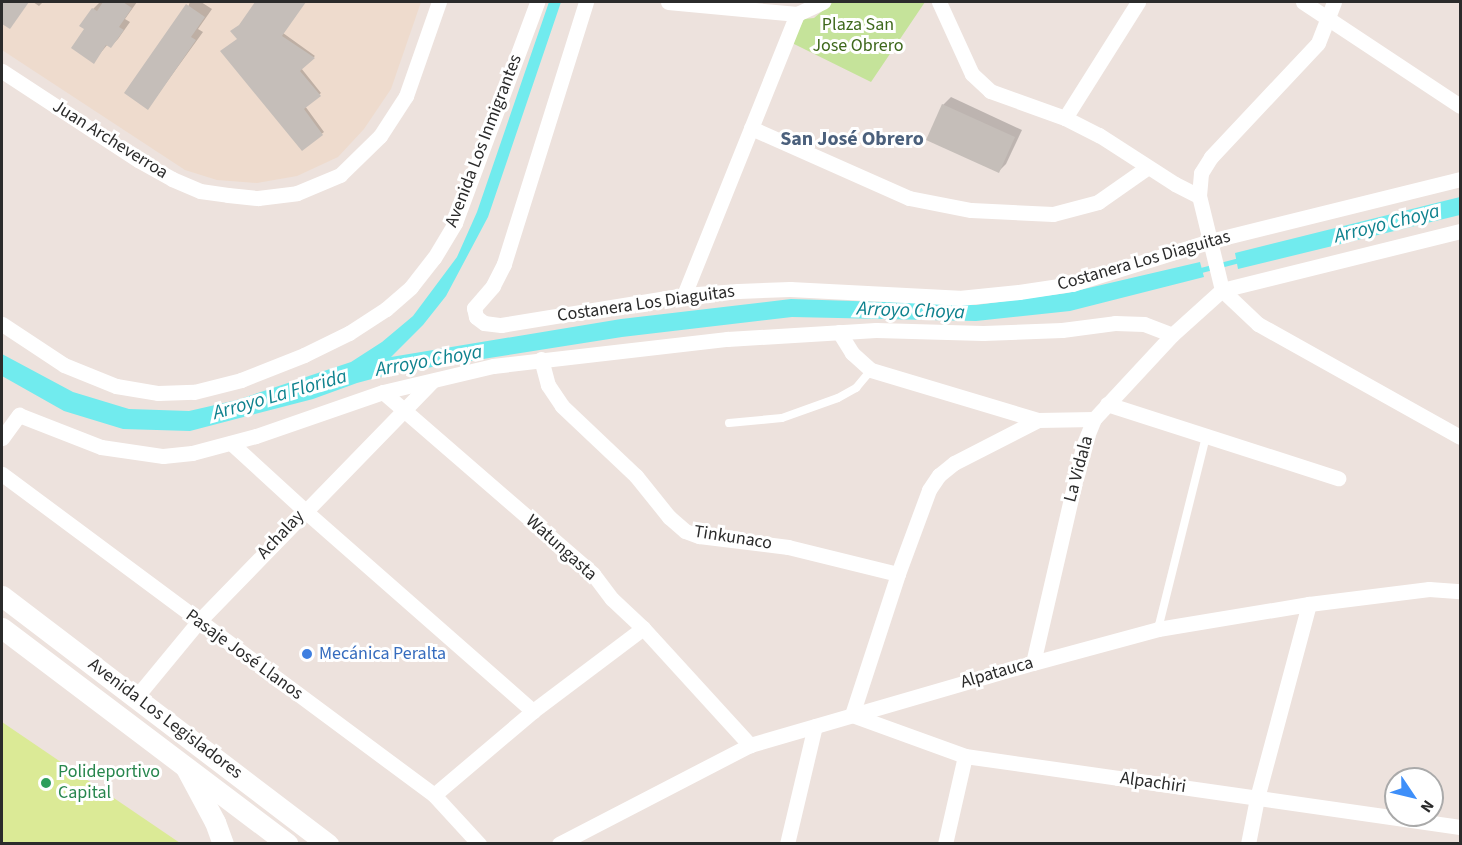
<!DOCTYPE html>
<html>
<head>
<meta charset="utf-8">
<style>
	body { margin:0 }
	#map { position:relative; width:1462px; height:845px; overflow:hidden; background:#ede2dd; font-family:"Source Sans 3",sans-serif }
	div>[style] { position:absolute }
	.education>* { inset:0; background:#eedbcd }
	.green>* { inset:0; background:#c5e39a }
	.pitch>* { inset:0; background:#dbea96 }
	.water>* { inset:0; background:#71ebee }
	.shadow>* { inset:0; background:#0003 }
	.stream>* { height:5px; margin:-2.5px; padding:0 2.5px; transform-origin:2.5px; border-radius:2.5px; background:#71ebee }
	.building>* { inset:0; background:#c5beb9 }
	.service>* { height:8px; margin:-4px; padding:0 4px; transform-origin:4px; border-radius:4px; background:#fff }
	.minor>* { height:15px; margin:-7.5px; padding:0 7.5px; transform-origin:7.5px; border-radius:7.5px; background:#fff }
	.secondary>* { height:21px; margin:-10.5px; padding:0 10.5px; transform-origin:10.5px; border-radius:10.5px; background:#fff }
	.dots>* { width:16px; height:16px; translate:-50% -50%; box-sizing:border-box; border:3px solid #fff; border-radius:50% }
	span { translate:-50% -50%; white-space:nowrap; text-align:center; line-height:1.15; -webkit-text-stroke:6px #fff; paint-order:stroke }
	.park-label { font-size:18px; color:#3e681b }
	.street-label { font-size:18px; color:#2b2b2b }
	.shop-label { font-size:18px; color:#366cbe }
	.left { translate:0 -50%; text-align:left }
	.leisure-label { font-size:18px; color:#27864d }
	.neighbourhood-label { font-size:20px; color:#4b607c; font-weight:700 }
	.water-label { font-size:20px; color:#0e828e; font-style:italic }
	.frame { position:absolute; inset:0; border:3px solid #2b2b2b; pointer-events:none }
	.north { position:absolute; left:1384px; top:767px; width:60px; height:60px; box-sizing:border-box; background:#fff; border:2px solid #aaa; border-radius:50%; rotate:125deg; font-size:16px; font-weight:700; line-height:24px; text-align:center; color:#2b2b2b }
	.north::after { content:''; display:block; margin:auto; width:21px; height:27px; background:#3e8ff9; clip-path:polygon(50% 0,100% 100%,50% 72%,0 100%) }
</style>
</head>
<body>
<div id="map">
	<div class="education">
		<div style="clip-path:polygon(2px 2px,421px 2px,391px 89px,364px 129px,338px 157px,297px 176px,257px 183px,217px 180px,185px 170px,2px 50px)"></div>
	</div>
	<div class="green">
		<div style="clip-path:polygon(833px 2px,925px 2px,871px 82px,792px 43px,804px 19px,814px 18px)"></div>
	</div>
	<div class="pitch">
		<div style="clip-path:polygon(2px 722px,180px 843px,2px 843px)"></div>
	</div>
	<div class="water">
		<div style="clip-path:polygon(549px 2px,561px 2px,488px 217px,446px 296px,423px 325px,391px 357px,621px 319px,791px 299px,976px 305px,1067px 293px,1200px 262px,1204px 277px,1070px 311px,976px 321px,792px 317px,622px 337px,394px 373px,357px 383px,313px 399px,190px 431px,123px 429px,64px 411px,2px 376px,2px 354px,73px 392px,129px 409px,189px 411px,237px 400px,351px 362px,382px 342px,413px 316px,457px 257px,477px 212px)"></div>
		<div style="clip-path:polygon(1460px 197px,1460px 215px,1238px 269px,1235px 253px)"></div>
	</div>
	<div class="shadow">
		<div style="clip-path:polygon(2px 2px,28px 2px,10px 27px,2px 22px)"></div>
		<div style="clip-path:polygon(33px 2px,43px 2px,39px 6px)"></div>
		<div style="clip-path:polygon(100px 2px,137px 2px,125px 19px,130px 22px,118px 39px,111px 46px,108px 44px,93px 62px,86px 29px,93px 9px)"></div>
		<div style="clip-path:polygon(190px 2px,201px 2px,212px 9px,198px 29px,203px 32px,148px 108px)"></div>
		<div style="clip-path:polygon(257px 2px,305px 2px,283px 33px,315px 56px,301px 68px,321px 93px,305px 106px,324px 132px,302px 149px,238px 38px,241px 24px)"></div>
		<div style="clip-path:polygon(951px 97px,1022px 130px,1006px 164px,999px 171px,943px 105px)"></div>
	</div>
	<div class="stream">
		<div style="left:1197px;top:271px;width:48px;rotate:-14.6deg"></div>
	</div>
	<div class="building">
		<div style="clip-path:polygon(2px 2px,29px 2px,10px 29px,2px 24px)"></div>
		<div style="clip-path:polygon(103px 2px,123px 2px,132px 8px,119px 27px,124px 30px,111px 48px,106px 45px,94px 64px,71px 48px,84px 29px,79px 26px,92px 8px,97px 11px)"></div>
		<div style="clip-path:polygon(255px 2px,306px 2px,282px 36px,315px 58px,300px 71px,321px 96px,304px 109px,323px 135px,302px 151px,220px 51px,237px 39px,230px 31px,239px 25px)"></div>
		<div style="clip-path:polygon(186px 4px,205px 17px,191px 37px,196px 40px,148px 110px,124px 93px)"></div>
		<div style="clip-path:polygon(942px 104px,1015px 137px,999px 173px,926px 140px)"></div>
	</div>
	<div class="service">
		<div style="left:729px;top:423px;width:53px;rotate:-5.4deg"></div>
		<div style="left:782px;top:418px;width:59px;rotate:-19.7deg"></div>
		<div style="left:838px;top:398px;width:21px;rotate:-29deg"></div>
		<div style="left:856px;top:388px;width:23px;rotate:-50deg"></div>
		<div style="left:1158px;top:629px;width:199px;rotate:-76deg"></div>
	</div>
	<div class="minor">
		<div style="left:586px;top:2px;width:275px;rotate:107.4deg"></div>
		<div style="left:504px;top:264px;width:25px;rotate:117deg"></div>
		<div style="left:493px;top:286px;width:29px;rotate:131deg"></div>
		<div style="left:474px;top:308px;width:9px;rotate:77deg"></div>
		<div style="left:476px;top:317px;width:10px;rotate:37deg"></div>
		<div style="left:484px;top:323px;width:17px;rotate:7deg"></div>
		<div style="left:501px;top:325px;width:185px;rotate:-9.3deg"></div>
		<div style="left:684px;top:295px;width:54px;rotate:-4.2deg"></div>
		<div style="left:738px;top:291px;width:52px;rotate:-2.2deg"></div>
		<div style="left:790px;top:289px;width:169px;rotate:3deg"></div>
		<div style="left:959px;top:298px;width:60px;rotate:-5.7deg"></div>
		<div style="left:1019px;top:292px;width:54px;rotate:-8.6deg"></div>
		<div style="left:1072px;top:284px;width:145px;rotate:-17.3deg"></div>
		<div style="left:1210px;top:241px;width:258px;rotate:-13.9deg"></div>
		<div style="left:668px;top:2px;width:130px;rotate:5.3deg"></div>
		<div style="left:939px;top:2px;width:79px;rotate:65.4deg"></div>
		<div style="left:972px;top:74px;width:25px;rotate:43deg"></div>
		<div style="left:990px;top:91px;width:80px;rotate:19.8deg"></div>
		<div style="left:1065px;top:118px;width:38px;rotate:27deg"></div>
		<div style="left:1099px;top:135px;width:90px;rotate:32.8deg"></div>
		<div style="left:1175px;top:184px;width:27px;rotate:27deg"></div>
		<div style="left:1303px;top:2px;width:188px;rotate:33.5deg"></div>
		<div style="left:2px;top:71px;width:163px;rotate:33.2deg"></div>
		<div style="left:138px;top:160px;width:39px;rotate:29deg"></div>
		<div style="left:172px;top:179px;width:30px;rotate:23deg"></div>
		<div style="left:200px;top:191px;width:28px;rotate:8deg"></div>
		<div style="left:228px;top:195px;width:30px;rotate:6deg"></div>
		<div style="left:258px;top:198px;width:39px;rotate:-7deg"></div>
		<div style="left:297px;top:193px;width:47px;rotate:-22.7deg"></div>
		<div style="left:340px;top:175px;width:56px;rotate:-44.3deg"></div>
		<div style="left:380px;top:136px;width:48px;rotate:-57deg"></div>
		<div style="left:406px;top:96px;width:100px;rotate:-70.7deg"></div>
		<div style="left:1065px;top:118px;width:137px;rotate:-57.8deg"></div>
		<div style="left:751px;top:128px;width:173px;rotate:23.9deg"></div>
		<div style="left:909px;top:198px;width:63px;rotate:11deg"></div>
		<div style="left:971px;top:210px;width:82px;rotate:2.8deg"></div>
		<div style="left:1053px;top:214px;width:47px;rotate:-14.9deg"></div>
		<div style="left:1098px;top:202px;width:61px;rotate:-35deg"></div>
		<div style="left:1222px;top:290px;width:97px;rotate:-103.7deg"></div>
		<div style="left:1199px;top:196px;width:23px;rotate:-85deg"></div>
		<div style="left:1201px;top:173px;width:19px;rotate:-58deg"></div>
		<div style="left:1211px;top:157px;width:156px;rotate:-46.8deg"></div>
		<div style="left:1318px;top:43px;width:44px;rotate:-68.7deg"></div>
		<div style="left:1222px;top:290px;width:50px;rotate:43.4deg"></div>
		<div style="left:1258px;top:324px;width:231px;rotate:29.2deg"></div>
		<div style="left:684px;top:295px;width:303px;rotate:-68.1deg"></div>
		<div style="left:797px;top:14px;width:29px;rotate:-25deg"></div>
		<div style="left:2px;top:324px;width:74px;rotate:33.5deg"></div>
		<div style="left:64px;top:365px;width:56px;rotate:22deg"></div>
		<div style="left:116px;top:386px;width:43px;rotate:9.5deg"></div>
		<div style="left:158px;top:393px;width:36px;rotate:-2deg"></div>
		<div style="left:194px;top:392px;width:49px;rotate:-14.3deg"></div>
		<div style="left:241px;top:380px;width:68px;rotate:-21.6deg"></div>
		<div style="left:304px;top:355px;width:50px;rotate:-26.1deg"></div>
		<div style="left:349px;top:333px;width:44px;rotate:-33deg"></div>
		<div style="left:386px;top:309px;width:33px;rotate:-41deg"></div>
		<div style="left:411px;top:287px;width:37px;rotate:-52deg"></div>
		<div style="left:434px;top:258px;width:41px;rotate:-59deg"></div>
		<div style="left:455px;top:223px;width:236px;rotate:-69.6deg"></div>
		<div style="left:839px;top:332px;width:25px;rotate:58deg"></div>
		<div style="left:852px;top:353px;width:25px;rotate:42deg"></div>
		<div style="left:871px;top:370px;width:174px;rotate:16.7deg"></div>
		<div style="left:541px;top:359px;width:27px;rotate:75deg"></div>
		<div style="left:548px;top:385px;width:25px;rotate:56deg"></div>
		<div style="left:562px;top:406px;width:102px;rotate:43.4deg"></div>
		<div style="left:636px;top:476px;width:53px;rotate:51.2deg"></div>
		<div style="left:669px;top:517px;width:21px;rotate:41deg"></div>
		<div style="left:685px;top:531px;width:15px;rotate:20deg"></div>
		<div style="left:699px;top:536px;width:90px;rotate:7deg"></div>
		<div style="left:788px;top:547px;width:113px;rotate:13.8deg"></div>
		<div style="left:383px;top:392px;width:278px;rotate:40.9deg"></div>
		<div style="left:593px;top:574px;width:31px;rotate:53deg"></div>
		<div style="left:612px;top:599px;width:42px;rotate:43.1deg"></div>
		<div style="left:643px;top:628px;width:159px;rotate:47.6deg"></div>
		<div style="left:1107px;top:404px;width:243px;rotate:17.8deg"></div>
		<div style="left:1094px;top:419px;width:56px;rotate:179deg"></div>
		<div style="left:1038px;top:420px;width:94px;rotate:152.9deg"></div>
		<div style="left:954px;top:463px;width:19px;rotate:141deg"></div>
		<div style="left:939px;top:475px;width:18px;rotate:124deg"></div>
		<div style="left:929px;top:490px;width:90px;rotate:110.3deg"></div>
		<div style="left:898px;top:574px;width:148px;rotate:108.1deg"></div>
		<div style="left:852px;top:715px;width:120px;rotate:19.9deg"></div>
		<div style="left:965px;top:756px;width:500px;rotate:8.16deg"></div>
		<div style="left:2px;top:438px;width:29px;rotate:-54deg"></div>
		<div style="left:19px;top:415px;width:88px;rotate:21.3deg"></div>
		<div style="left:101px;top:447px;width:63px;rotate:8.3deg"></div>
		<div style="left:163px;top:456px;width:29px;rotate:-6deg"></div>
		<div style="left:192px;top:453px;width:66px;rotate:-14.9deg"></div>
		<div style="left:256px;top:436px;width:134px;rotate:-19.1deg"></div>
		<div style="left:383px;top:392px;width:113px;rotate:-13.3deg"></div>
		<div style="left:493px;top:366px;width:236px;rotate:-6.6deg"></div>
		<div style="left:727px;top:339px;width:149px;rotate:-3.5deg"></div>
		<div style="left:876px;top:330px;width:107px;rotate:1.6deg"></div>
		<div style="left:983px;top:333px;width:79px;rotate:-2.2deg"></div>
		<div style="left:1062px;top:330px;width:53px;rotate:-7.5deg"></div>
		<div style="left:1115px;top:323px;width:29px;rotate:2deg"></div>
		<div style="left:1144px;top:324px;width:30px;rotate:21deg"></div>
		<div style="left:231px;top:443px;width:99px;rotate:42.5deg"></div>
		<div style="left:304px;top:510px;width:305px;rotate:41.3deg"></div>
		<div style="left:2px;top:474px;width:538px;rotate:36.61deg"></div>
		<div style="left:434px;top:795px;width:67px;rotate:47.4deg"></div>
		<div style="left:1033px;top:663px;width:223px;rotate:-77deg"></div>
		<div style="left:1083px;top:446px;width:29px;rotate:-68deg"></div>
		<div style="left:1094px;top:419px;width:115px;rotate:-47.1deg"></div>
		<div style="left:1172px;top:335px;width:67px;rotate:-42deg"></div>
		<div style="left:1222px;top:290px;width:245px;rotate:-13.9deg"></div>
		<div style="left:137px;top:696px;width:96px;rotate:-50.5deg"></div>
		<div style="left:198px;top:622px;width:336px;rotate:-45.8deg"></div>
		<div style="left:434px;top:795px;width:130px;rotate:-40.3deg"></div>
		<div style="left:533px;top:711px;width:138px;rotate:-37deg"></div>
		<div style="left:559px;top:844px;width:215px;rotate:-27.4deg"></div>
		<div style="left:750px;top:745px;width:295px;rotate:-16.2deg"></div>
		<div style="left:1033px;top:663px;width:130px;rotate:-15.2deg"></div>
		<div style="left:1158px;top:629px;width:153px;rotate:-9.4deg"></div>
		<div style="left:1309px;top:604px;width:121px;rotate:-7.1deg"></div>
		<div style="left:1429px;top:589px;width:31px;rotate:4deg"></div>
		<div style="left:787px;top:844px;width:121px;rotate:-76.7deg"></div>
		<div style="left:945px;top:844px;width:90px;rotate:-77.2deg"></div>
		<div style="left:1248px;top:844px;width:47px;rotate:-78.9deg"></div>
		<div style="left:1257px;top:798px;width:201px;rotate:-75deg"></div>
	</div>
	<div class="secondary">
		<div style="left:2px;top:596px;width:410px;rotate:37.3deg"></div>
		<div style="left:2px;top:628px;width:358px;rotate:37.1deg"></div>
		<div style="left:186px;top:768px;width:61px;rotate:61.8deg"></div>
		<div style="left:215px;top:822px;width:23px;rotate:70deg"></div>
	</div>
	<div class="dots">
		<div style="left:307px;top:654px;background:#3f7fe0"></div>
		<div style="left:46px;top:783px;background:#2e9e5b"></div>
	</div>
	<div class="park-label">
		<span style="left:858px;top:36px">Plaza San<br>Jose Obrero</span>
	</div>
	<div class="street-label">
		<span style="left:110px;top:140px;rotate:32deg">Juan Archeverroa</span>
		<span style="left:484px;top:141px;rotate:-69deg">Avenida Los Inmigrantes</span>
		<span style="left:1144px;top:261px;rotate:-16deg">Costanera Los Diaguitas</span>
		<span style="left:646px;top:304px;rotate:-8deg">Costanera Los Diaguitas</span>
		<span style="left:1079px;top:469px;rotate:-75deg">La Vidala</span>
		<span style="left:281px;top:535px;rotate:-47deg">Achalay</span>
		<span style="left:733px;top:538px;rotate:9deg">Tinkunaco</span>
		<span style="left:561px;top:548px;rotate:42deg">Watungasta</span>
		<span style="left:244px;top:655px;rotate:36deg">Pasaje José Llanos</span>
		<span style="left:997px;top:673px;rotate:-16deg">Alpatauca</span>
		<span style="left:165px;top:719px;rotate:37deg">Avenida Los Legisladores</span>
		<span style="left:1153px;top:783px;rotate:8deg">Alpachiri</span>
	</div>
	<div class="shop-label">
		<span class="left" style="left:319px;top:654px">Mecánica Peralta</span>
	</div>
	<div class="leisure-label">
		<span class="left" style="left:58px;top:783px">Polideportivo<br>Capital</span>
	</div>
	<div class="neighbourhood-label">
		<span style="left:852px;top:139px">San José Obrero</span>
	</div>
	<div class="water-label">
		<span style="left:1387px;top:224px;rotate:-14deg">Arroyo Choya</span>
		<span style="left:911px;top:311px;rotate:2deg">Arroyo Choya</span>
		<span style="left:429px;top:361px;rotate:-10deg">Arroyo Choya</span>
		<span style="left:280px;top:395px;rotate:-16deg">Arroyo La Florida</span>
	</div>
	<div class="frame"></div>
	<div class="north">N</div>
</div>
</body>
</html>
